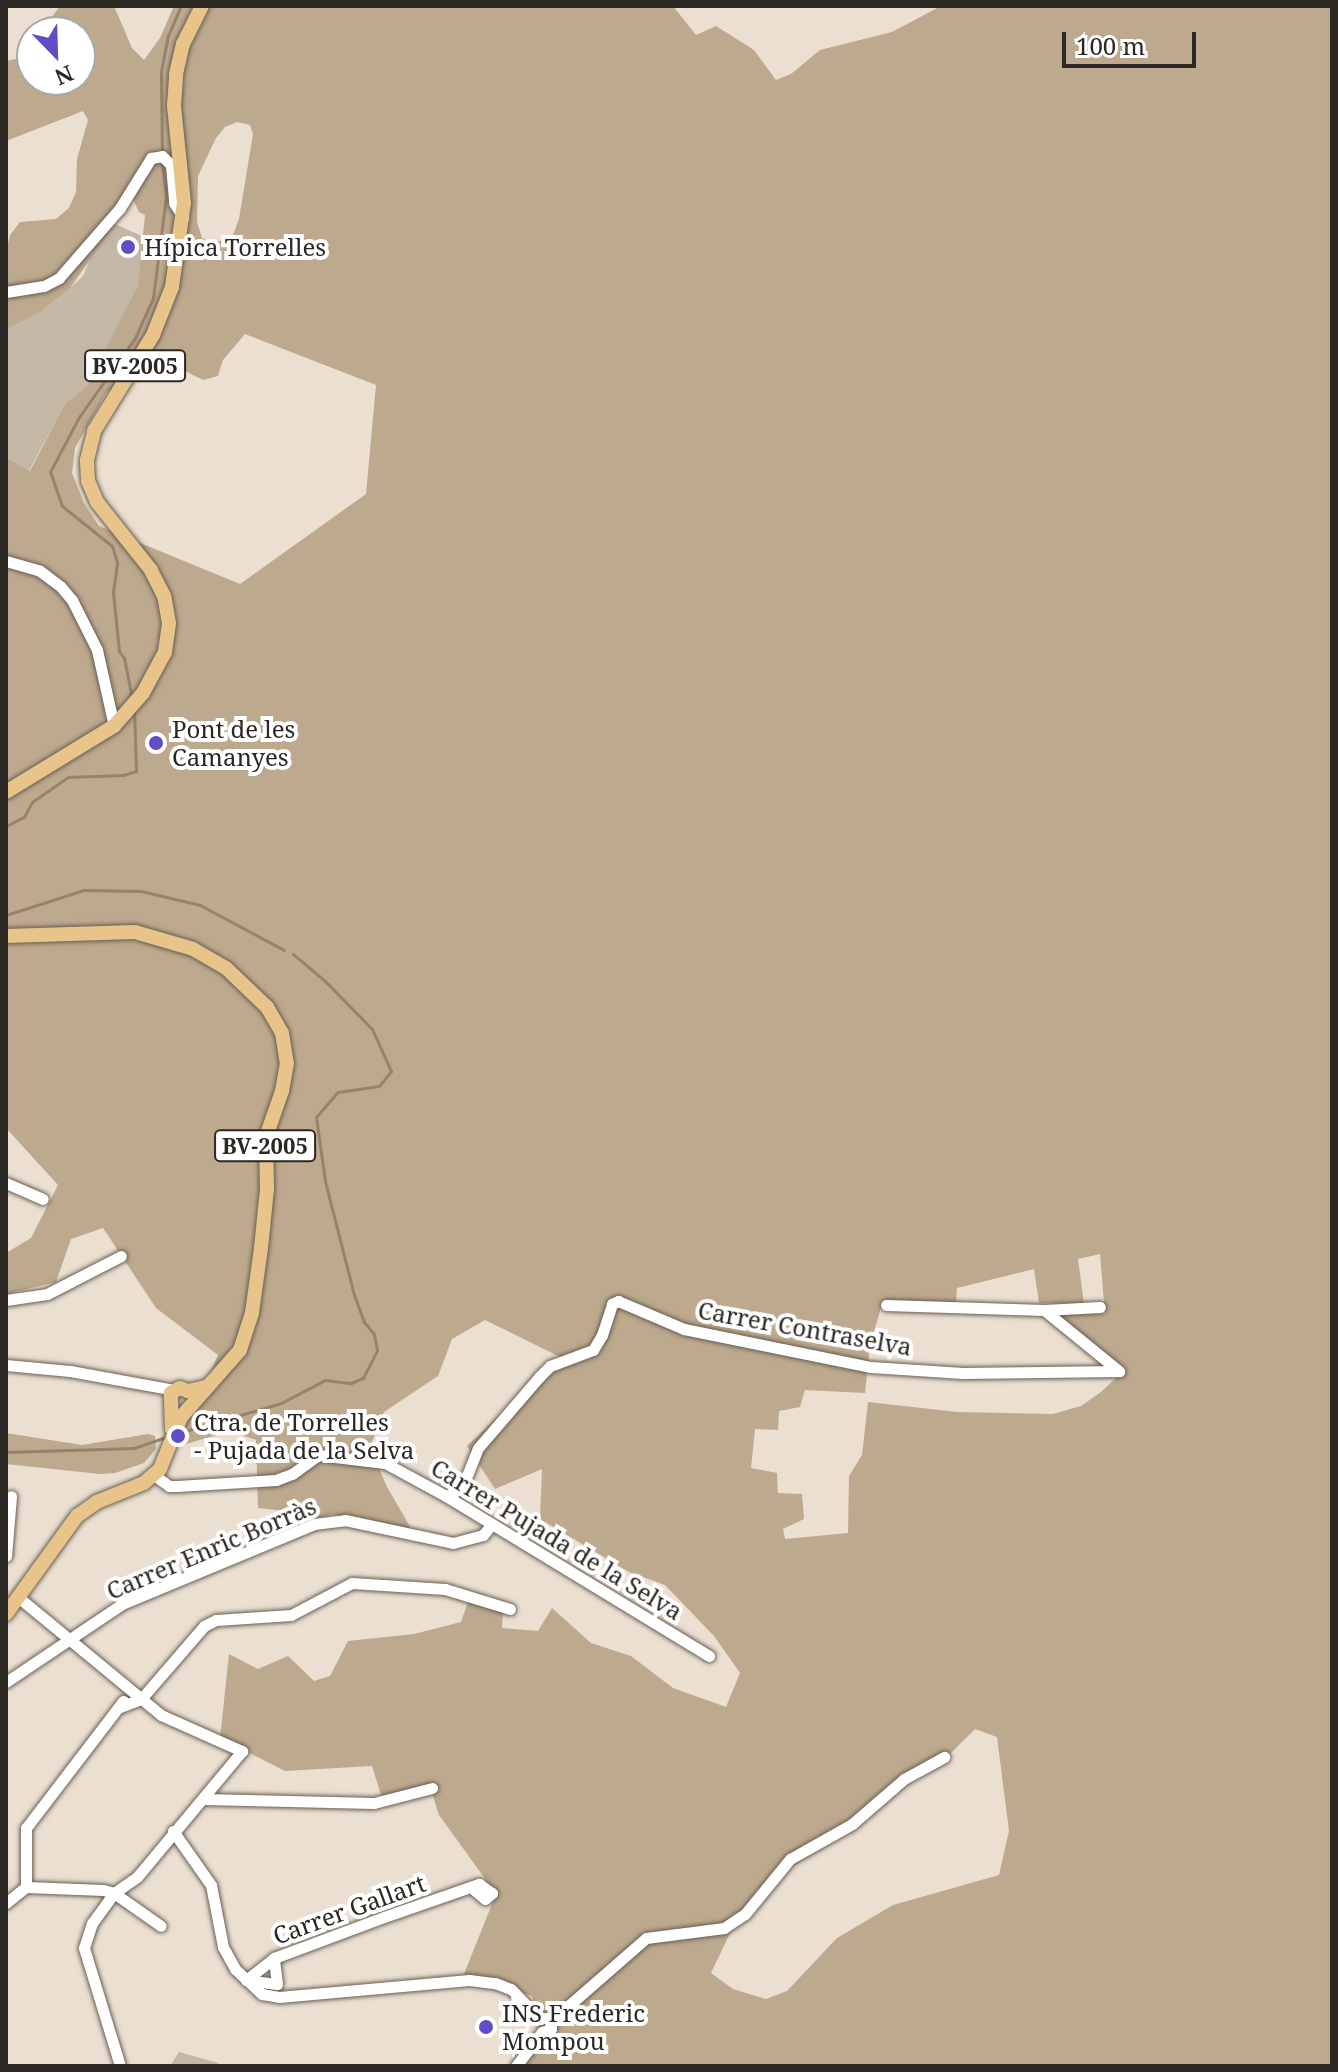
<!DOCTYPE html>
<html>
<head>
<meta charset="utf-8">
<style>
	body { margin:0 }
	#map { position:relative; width:1338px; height:2072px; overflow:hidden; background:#eadfd1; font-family:"Noto Serif",serif }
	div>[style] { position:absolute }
	.green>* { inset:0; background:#c4b7a6 }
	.forest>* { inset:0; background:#bda98e }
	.stream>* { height:3px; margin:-1.5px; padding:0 1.5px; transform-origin:1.5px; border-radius:1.5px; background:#96836a }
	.roads { filter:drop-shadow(0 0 2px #685f53) drop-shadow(0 0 2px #685f53) }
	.minor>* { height:11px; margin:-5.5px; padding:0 5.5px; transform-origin:5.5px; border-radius:5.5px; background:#fff }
	.major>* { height:14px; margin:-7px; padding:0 7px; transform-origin:7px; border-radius:7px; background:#e8c48b }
	.dots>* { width:22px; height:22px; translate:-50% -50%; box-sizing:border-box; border:4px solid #fff; border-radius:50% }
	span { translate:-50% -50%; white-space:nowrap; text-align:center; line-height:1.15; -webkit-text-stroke:8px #fff; paint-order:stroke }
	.shield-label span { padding:2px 6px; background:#fff; border:2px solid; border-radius:6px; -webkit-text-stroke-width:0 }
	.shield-label { font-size:22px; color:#2b2722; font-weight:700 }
	.poi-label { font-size:24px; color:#2b2722 }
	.left { translate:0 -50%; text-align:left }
	.street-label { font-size:24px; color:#2b2722 }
	.frame { position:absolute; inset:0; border:8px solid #2b2722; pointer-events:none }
	.north { position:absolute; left:16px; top:16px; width:80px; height:80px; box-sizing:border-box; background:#fff; border:2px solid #aaa9a7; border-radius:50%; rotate:157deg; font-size:22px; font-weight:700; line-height:32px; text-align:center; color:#2b2722 }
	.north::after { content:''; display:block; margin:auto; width:28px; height:36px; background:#614ec7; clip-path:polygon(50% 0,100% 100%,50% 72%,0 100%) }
	.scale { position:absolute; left:1062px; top:32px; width:134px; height:36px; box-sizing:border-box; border:4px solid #2b2722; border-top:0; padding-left:10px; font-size:24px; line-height:28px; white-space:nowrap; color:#2b2722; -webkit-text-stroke:6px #fff; paint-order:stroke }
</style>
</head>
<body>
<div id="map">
	<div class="green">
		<div style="clip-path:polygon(115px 224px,144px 237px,139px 286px,86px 387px,65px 403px,29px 471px,19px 467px,6px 458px,6px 330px,42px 311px,70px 288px,83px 276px,91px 256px)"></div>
		<div style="clip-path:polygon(179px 2052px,218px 2063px,218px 2066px,170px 2066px)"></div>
	</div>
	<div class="forest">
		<div style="clip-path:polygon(evenodd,60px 6px,114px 6px,132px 48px,144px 60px,160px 38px,174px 6px,673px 6px,696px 35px,716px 26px,754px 50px,776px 80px,791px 74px,820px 50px,892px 32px,941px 6px,1332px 6px,1332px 2066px,524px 2066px,548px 2037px,532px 1996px,464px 1974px,496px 1894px,439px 1815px,430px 1787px,382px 1798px,372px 1766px,285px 1771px,220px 1738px,229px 1654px,258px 1669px,288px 1656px,314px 1681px,330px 1676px,348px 1641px,414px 1634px,461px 1622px,468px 1602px,503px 1612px,502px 1628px,538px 1631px,552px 1608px,591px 1643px,631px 1656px,673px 1688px,726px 1707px,740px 1673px,714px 1636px,665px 1585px,629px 1572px,540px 1519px,542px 1469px,495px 1489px,467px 1446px,560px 1357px,485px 1320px,452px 1339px,438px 1376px,384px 1412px,370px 1447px,387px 1487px,412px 1530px,332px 1514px,295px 1527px,285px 1511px,258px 1508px,256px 1440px,230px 1431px,176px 1447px,218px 1355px,156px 1308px,103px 1228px,71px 1239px,56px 1282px,6px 1294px,6px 1253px,31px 1238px,58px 1185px,6px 1128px,6px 458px,30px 471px,65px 403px,86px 387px,138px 286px,145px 215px,139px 212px,133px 199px,70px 288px,42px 311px,6px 330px,6px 253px,10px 235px,20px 222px,56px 219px,69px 208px,76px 192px,77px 159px,88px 120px,83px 111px,6px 141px,6px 61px,21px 58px,32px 45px,32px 80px,80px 80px,80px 32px,41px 32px,60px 6px,237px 122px,250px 125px,253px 134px,239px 219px,233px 235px,227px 240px,210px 242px,202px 238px,197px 222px,198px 176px,216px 138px,225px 127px,237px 122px,60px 6px,245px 334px,376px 385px,366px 494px,240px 584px,99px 526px,84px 503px,72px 473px,75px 448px,106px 393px,157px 357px,203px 380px,218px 376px,223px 360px,245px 334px,60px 6px,1100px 1254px,1105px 1314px,1054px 1313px,1118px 1366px,1117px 1377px,1101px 1392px,1081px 1406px,1053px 1414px,957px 1412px,868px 1402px,862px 1455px,849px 1476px,848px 1533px,785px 1539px,783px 1529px,804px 1519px,802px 1494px,778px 1493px,777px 1473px,751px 1468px,755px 1429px,778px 1430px,779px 1411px,800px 1407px,805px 1390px,865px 1393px,870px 1345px,883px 1301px,956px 1303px,957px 1288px,1034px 1269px,1039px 1303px,1084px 1304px,1078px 1259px,1100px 1254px,60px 6px,975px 1729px,997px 1737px,1009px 1831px,999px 1875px,893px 1905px,837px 1938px,787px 1991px,766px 1999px,733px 1989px,711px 1973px,733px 1927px,780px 1875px,870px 1816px,906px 1784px,939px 1765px,975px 1729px)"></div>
		<div style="clip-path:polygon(6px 1433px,82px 1445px,148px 1434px,155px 1436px,156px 1449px,144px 1463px,115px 1473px,100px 1474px,6px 1464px)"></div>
	</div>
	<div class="stream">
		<div style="left:162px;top:155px;width:84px;rotate:-90.7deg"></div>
		<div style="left:161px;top:71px;width:36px;rotate:-79deg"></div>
		<div style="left:168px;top:36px;width:33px;rotate:-67deg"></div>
		<div style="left:132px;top:698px;width:41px;rotate:-101.3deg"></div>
		<div style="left:124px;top:658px;width:9px;rotate:-126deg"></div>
		<div style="left:119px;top:651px;width:59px;rotate:-95.8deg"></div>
		<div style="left:113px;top:592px;width:30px;rotate:-82deg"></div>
		<div style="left:117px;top:562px;width:17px;rotate:-107deg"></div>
		<div style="left:112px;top:546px;width:64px;rotate:-141.3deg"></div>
		<div style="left:62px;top:506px;width:36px;rotate:-109deg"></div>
		<div style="left:50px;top:472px;width:62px;rotate:-62.2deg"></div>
		<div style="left:79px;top:417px;width:97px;rotate:-54.7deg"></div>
		<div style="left:135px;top:338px;width:44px;rotate:-65.8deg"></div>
		<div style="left:153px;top:298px;width:103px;rotate:-82.7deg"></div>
		<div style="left:166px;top:196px;width:34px;rotate:-97deg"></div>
		<div style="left:6px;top:826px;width:20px;rotate:-27deg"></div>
		<div style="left:24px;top:817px;width:17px;rotate:-62deg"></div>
		<div style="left:32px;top:802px;width:44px;rotate:-34.8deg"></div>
		<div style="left:68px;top:777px;width:55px;rotate:-2.1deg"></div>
		<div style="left:123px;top:775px;width:14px;rotate:-17deg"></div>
		<div style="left:136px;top:771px;width:62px;rotate:-91.8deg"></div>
		<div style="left:6px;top:915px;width:82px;rotate:-17.8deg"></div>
		<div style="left:84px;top:890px;width:57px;rotate:1deg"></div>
		<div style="left:141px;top:891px;width:61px;rotate:13.3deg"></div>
		<div style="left:200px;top:905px;width:95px;rotate:28.2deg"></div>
		<div style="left:182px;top:1432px;width:103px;rotate:-16.3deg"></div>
		<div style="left:281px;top:1403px;width:50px;rotate:-27.6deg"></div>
		<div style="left:325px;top:1380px;width:26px;rotate:7deg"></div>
		<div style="left:351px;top:1383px;width:13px;rotate:-23deg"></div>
		<div style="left:363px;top:1378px;width:31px;rotate:-63deg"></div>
		<div style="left:377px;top:1350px;width:16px;rotate:-101deg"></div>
		<div style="left:374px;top:1334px;width:16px;rotate:-130deg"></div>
		<div style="left:364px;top:1322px;width:29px;rotate:-110deg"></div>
		<div style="left:354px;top:1295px;width:118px;rotate:-104.3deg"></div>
		<div style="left:325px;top:1181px;width:65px;rotate:-98deg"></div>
		<div style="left:316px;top:1117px;width:33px;rotate:-49deg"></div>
		<div style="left:338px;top:1092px;width:41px;rotate:-8.3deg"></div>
		<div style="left:379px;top:1086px;width:19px;rotate:-51deg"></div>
		<div style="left:391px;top:1071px;width:46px;rotate:-114.3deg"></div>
		<div style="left:372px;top:1029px;width:67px;rotate:-134.4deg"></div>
		<div style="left:325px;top:981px;width:42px;rotate:-139.8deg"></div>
		<div style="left:6px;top:1452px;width:128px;rotate:-1.8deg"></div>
		<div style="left:134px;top:1448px;width:31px;rotate:-19deg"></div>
	</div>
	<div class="roads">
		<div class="minor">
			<div style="left:6px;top:292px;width:38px;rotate:-9deg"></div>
			<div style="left:44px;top:286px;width:17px;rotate:-28deg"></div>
			<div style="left:59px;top:278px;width:93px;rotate:-48.9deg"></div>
			<div style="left:120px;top:208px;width:59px;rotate:-58.2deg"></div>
			<div style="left:151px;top:158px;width:11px;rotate:-10deg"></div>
			<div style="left:162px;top:156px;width:13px;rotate:45deg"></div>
			<div style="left:171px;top:165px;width:38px;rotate:85deg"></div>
			<div style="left:174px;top:203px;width:17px;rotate:57deg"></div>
			<div style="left:6px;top:561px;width:35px;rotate:16deg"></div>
			<div style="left:40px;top:571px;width:26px;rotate:37deg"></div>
			<div style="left:61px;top:587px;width:17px;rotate:50deg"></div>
			<div style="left:72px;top:600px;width:56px;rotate:63.4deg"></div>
			<div style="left:97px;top:650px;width:78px;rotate:77.4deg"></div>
			<div style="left:6px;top:1183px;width:40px;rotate:23.4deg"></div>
			<div style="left:6px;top:1300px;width:41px;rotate:-8.3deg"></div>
			<div style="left:47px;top:1294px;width:83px;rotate:-27.2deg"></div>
			<div style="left:886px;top:1305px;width:158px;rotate:1.8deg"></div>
			<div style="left:1044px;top:1310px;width:97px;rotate:39.1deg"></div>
			<div style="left:1044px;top:1310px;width:56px;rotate:-3.1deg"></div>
			<div style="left:6px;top:1365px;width:64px;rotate:5.4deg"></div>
			<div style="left:70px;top:1371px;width:107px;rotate:10.3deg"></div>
			<div style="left:154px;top:1475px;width:19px;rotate:36deg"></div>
			<div style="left:169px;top:1486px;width:8px"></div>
			<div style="left:177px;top:1486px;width:99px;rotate:-3.5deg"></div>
			<div style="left:276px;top:1480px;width:17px;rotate:-21deg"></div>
			<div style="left:292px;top:1474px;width:32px;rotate:-36deg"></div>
			<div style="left:318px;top:1455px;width:67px;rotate:6.8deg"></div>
			<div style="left:385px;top:1463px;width:69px;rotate:28.4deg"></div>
			<div style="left:446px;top:1496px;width:308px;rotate:31.3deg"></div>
			<div style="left:446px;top:1496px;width:18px;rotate:-27deg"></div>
			<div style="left:462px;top:1488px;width:43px;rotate:-68.2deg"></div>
			<div style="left:478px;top:1448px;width:94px;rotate:-49.3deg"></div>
			<div style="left:539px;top:1377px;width:16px;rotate:-45deg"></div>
			<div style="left:550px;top:1366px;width:46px;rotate:-20.4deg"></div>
			<div style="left:593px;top:1350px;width:17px;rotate:-59deg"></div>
			<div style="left:602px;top:1335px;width:33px;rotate:-72deg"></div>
			<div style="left:612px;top:1304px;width:7px;rotate:-27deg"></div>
			<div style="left:618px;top:1301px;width:72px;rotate:23deg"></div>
			<div style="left:684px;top:1329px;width:191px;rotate:11.5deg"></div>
			<div style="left:871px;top:1367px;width:92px;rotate:3.7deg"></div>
			<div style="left:963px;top:1373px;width:156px;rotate:-0.7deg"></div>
			<div style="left:6px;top:1556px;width:60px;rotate:-85.2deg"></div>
			<div style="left:18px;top:1597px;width:185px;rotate:39.5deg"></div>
			<div style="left:161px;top:1715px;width:89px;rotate:24deg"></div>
			<div style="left:242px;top:1751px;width:164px;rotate:129.8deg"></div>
			<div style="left:137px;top:1877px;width:28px;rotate:145deg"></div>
			<div style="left:114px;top:1893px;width:37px;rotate:126deg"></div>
			<div style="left:92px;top:1923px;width:26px;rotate:108deg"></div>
			<div style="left:84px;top:1948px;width:123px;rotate:73deg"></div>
			<div style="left:6px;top:1682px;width:140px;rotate:-33.9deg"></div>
			<div style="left:122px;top:1604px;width:208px;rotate:-22.6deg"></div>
			<div style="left:314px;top:1524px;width:31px;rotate:-7deg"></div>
			<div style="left:345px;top:1520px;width:110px;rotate:12deg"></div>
			<div style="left:453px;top:1543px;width:31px;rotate:-15deg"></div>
			<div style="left:483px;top:1535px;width:14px;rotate:-51deg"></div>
			<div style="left:120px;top:1707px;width:22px;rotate:-21deg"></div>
			<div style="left:141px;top:1699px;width:96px;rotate:-49.2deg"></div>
			<div style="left:204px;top:1626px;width:13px;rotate:-27deg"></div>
			<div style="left:216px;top:1620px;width:75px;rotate:-3.8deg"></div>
			<div style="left:291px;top:1615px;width:69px;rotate:-27.7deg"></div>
			<div style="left:352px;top:1583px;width:93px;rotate:3.7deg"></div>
			<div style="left:445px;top:1589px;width:68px;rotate:17.1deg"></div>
			<div style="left:203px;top:1799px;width:171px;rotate:1.3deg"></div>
			<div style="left:374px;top:1803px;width:60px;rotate:-14.5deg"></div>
			<div style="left:173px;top:1831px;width:66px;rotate:54.9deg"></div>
			<div style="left:211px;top:1885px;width:63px;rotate:79deg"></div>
			<div style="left:223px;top:1947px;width:25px;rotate:61deg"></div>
			<div style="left:235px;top:1969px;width:37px;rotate:43deg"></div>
			<div style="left:262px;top:1994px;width:17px;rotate:10deg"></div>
			<div style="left:279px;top:1997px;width:191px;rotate:-5.1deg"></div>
			<div style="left:469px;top:1980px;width:26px;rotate:7deg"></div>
			<div style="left:495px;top:1983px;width:17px;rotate:21deg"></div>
			<div style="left:511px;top:1989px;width:42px;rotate:46deg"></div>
			<div style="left:26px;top:1887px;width:59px;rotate:-90deg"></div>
			<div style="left:26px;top:1828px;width:160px;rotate:-52.6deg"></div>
			<div style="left:6px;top:1903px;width:26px;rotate:-39deg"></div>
			<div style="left:26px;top:1887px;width:77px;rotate:2.2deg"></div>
			<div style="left:103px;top:1890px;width:11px;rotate:15deg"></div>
			<div style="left:114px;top:1893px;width:57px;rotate:35.1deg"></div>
			<div style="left:246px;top:1980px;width:36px;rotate:-38deg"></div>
			<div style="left:274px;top:1958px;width:117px;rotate:-20.4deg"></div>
			<div style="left:384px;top:1917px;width:101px;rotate:-19.2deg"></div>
			<div style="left:479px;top:1884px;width:16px;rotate:35deg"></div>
			<div style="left:492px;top:1893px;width:9px;rotate:139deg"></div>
			<div style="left:485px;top:1899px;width:17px;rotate:-140deg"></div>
			<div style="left:247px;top:1980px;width:30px;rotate:8deg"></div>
			<div style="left:277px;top:1984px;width:26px;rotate:-97deg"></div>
			<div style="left:551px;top:2021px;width:126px;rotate:-41.1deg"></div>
			<div style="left:646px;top:1938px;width:79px;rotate:-7.3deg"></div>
			<div style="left:724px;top:1928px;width:25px;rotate:-34deg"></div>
			<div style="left:745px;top:1914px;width:71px;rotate:-50.7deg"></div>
			<div style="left:790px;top:1859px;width:71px;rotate:-29.4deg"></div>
			<div style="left:852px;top:1824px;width:69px;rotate:-40.9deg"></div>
			<div style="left:904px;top:1779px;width:46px;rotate:-28.8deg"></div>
			<div style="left:516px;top:2066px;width:43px;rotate:-52.6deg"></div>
			<div style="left:542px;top:2032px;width:9px;rotate:-18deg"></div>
			<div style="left:551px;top:2029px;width:8px;rotate:-90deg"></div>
			<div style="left:551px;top:2021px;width:6px;rotate:-149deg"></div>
		</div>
		<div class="major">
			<div style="left:6px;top:792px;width:127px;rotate:-31.4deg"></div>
			<div style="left:114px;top:726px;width:44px;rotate:-48.7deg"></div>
			<div style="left:143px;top:693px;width:47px;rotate:-61.8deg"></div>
			<div style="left:165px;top:652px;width:29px;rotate:-82deg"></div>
			<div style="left:169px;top:623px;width:27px;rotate:-100deg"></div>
			<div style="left:164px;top:596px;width:29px;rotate:-117deg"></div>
			<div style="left:151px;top:570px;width:87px;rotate:-128.5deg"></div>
			<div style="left:97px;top:502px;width:23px;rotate:-113deg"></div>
			<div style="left:88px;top:481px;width:21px;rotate:-93deg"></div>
			<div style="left:87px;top:460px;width:30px;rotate:-76deg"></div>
			<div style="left:94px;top:431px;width:113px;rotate:-58.4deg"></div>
			<div style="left:153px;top:335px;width:52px;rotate:-68.4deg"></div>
			<div style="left:172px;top:287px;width:85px;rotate:-81.9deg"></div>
			<div style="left:184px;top:203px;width:98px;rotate:-95.9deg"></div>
			<div style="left:174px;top:106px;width:32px;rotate:-86deg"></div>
			<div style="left:176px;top:74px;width:31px;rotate:-77deg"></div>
			<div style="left:183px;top:44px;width:42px;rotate:-63.4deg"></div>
			<div style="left:6px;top:936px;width:129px;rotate:-1.8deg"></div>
			<div style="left:135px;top:932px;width:60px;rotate:16.3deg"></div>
			<div style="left:193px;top:949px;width:38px;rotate:30deg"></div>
			<div style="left:226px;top:968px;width:57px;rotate:43.6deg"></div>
			<div style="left:267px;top:1007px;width:30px;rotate:60deg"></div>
			<div style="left:282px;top:1033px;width:30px;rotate:81deg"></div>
			<div style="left:287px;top:1063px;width:28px;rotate:100deg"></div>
			<div style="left:282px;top:1091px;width:49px;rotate:109.2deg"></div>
			<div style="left:266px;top:1137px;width:52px;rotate:88.9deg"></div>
			<div style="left:267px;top:1189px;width:59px;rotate:95.8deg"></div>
			<div style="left:261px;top:1248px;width:66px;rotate:97.9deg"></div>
			<div style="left:252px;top:1313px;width:39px;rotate:108deg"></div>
			<div style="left:240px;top:1350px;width:89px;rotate:131.4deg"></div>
			<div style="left:181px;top:1417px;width:56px;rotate:112deg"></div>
			<div style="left:160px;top:1469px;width:21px;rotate:139deg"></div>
			<div style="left:144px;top:1483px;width:51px;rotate:158deg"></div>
			<div style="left:97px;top:1502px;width:24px;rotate:145deg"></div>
			<div style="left:77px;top:1516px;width:121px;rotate:125.9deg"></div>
			<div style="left:172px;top:1429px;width:36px;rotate:-92deg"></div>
			<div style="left:171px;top:1393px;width:10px;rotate:-29deg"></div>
			<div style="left:180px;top:1388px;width:9px;rotate:21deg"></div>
			<div style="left:188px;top:1391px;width:18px;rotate:-13deg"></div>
		</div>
	</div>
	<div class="dots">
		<div style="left:128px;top:247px;background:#614ec7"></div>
		<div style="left:156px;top:743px;background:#614ec7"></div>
		<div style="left:178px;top:1436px;background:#614ec7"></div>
		<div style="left:486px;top:2027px;background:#614ec7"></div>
	</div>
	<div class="shield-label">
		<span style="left:135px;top:366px">BV-2005</span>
		<span style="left:265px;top:1146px">BV-2005</span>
	</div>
	<div class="poi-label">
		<span class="left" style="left:144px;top:247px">Hípica Torrelles</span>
		<span class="left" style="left:172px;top:743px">Pont de les<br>Camanyes</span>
		<span class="left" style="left:194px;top:1436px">Ctra. de Torrelles<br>- Pujada de la Selva</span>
		<span class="left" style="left:502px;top:2027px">INS Frederic<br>Mompou</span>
	</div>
	<div class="street-label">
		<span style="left:805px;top:1328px;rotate:10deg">Carrer Contraselva</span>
		<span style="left:557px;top:1539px;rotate:31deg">Carrer Pujada de la Selva</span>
		<span style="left:211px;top:1548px;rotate:-23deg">Carrer Enric Borràs</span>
		<span style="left:349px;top:1909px;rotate:-20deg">Carrer Gallart</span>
	</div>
	<div class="frame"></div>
	<div class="north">N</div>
	<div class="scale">100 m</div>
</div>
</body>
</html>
